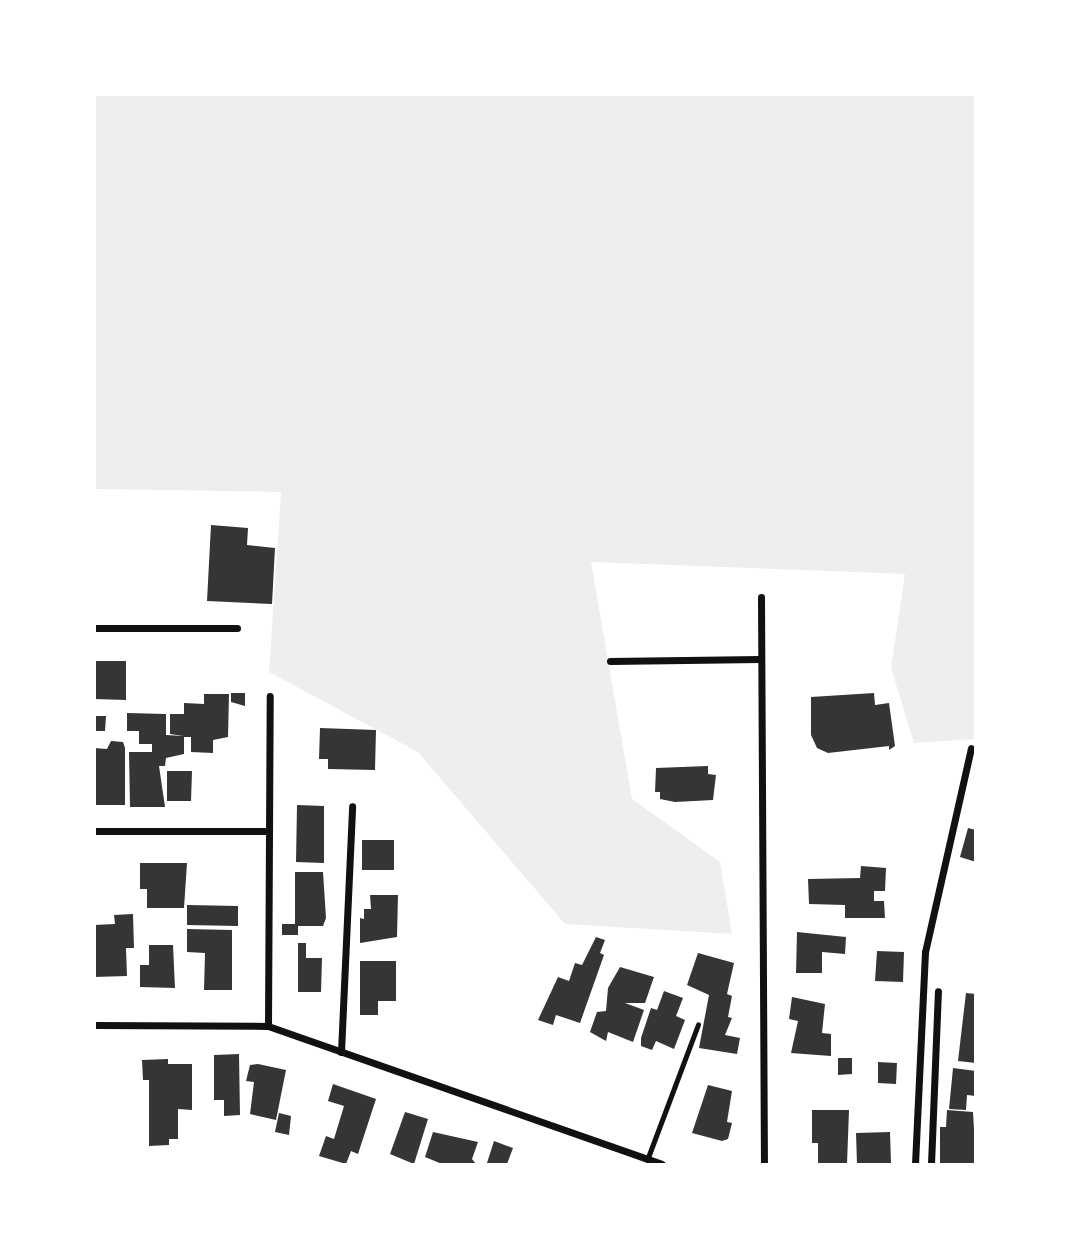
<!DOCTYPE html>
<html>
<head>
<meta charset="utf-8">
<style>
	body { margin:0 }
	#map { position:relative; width:1070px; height:1259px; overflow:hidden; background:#fff; font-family:Helvetica,sans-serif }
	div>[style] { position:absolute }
	.green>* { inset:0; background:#eee }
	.building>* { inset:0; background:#353535 }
	.service>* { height:5px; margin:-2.5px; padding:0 2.5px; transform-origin:2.5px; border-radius:2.5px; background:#111 }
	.minor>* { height:7px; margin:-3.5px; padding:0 3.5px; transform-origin:3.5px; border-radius:3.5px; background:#111 }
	span { translate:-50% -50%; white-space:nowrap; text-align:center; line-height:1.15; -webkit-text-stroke:5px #fff; paint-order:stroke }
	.frame { position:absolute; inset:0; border:96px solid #fff; pointer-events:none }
</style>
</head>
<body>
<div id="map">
	<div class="green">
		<div style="clip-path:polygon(95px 95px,975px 95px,975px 739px,914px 743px,891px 668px,905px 574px,591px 562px,632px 799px,720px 862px,732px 934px,565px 924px,418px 752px,269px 672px,281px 492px,95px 489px)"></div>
	</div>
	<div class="building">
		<div style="clip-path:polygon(211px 525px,248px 528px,247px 545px,275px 548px,272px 604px,207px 601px)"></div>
		<div style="clip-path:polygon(94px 661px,126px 661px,126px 700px,94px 699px)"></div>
		<div style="clip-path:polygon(231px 693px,245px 693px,245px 706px,231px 702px)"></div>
		<div style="clip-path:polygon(874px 693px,875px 705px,889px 703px,895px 746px,889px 750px,889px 746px,828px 753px,817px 748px,811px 735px,811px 697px)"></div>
		<div style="clip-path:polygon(204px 694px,229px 694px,228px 737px,213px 740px,213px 753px,191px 752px,191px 737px,184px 737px,184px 754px,166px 758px,165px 766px,159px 766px,165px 807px,130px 807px,129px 752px,152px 752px,152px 744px,139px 744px,139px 731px,127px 731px,127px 713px,166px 714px,166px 735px,184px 736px,170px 734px,170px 714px,184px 714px,184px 703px,204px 704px)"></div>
		<div style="clip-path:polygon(94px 716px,106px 716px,105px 731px,94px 731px)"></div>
		<div style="clip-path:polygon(320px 728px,376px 730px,375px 770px,328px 769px,328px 759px,319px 759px)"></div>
		<div style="clip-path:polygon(111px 741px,123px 742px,125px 748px,125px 805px,94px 805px,94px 748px,107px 749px)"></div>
		<div style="clip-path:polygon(708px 766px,708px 774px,716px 775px,713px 800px,675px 802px,660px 799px,660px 792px,655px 792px,656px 768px)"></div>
		<div style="clip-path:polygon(167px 771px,192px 771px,191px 801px,167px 801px)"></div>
		<div style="clip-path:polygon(297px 805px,324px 806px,324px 863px,296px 862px)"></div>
		<div style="clip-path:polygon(968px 828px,976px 830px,976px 862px,960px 857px)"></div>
		<div style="clip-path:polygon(362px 840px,394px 840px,394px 870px,362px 870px)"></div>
		<div style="clip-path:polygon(140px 863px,187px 863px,184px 908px,147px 908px,147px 889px,140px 889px)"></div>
		<div style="clip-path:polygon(861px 866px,886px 868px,885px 891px,874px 891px,874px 901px,884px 901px,885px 918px,845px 918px,845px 905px,809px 904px,808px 879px,860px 878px)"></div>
		<div style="clip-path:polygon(295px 872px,323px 872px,326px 918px,323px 926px,298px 926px,298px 935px,282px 935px,282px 924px,295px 924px)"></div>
		<div style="clip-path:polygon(370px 895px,398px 895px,397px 937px,360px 943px,360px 918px,364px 919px,364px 909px,371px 909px)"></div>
		<div style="clip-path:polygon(187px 905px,238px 906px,238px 926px,187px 925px)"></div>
		<div style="clip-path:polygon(133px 914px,134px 948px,126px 948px,127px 976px,94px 977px,94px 925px,115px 924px,114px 915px)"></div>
		<div style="clip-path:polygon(187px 929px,232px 930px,232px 990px,204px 990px,205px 953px,187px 952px)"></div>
		<div style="clip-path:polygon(797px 932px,846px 937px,845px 954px,822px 952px,822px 973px,796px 973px)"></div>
		<div style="clip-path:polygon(596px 937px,605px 940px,600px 953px,604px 955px,580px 1023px,556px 1015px,553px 1025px,538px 1020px,558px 977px,569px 981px,575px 963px,582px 965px)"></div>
		<div style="clip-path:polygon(298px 943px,306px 943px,306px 958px,322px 958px,321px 992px,298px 992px)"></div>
		<div style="clip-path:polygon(149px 945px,173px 945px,175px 988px,140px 987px,140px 965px,149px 965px)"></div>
		<div style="clip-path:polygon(877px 951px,904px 952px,903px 982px,875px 981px)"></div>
		<div style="clip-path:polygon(698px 953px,734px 963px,727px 994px,732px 996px,728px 1017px,732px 1018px,725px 1035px,740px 1038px,737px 1054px,699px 1048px,709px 995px,687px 985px)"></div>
		<div style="clip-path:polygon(360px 961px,396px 961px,396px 1001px,378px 1001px,378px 1015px,360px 1015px)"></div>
		<div style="clip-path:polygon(620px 967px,654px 977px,645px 1003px,625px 1003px,644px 1010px,633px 1042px,608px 1032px,606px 1041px,590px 1032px,597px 1012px,606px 1011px,608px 988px)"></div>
		<div style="clip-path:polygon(664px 991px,683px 998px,676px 1016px,685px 1020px,674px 1049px,656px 1041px,652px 1050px,641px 1046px,641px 1038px,651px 1008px,657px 1010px)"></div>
		<div style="clip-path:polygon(966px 993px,976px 994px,976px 1063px,958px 1061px)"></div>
		<div style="clip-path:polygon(792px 997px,825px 1004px,822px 1033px,831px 1034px,831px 1056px,791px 1053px,798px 1021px,789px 1019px)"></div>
		<div style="clip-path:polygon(239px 1054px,240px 1115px,224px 1116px,224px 1100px,214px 1100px,214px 1055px)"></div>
		<div style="clip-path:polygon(838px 1058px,852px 1058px,852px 1074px,838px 1075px)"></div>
		<div style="clip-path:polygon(168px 1059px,168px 1064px,192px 1064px,192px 1110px,178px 1109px,178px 1139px,169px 1139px,169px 1145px,149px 1146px,149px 1080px,143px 1080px,142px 1060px)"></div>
		<div style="clip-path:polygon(878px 1062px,897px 1063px,896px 1084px,878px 1083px)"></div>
		<div style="clip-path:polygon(258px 1064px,286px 1070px,276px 1120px,250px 1114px,254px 1082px,246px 1081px,250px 1065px)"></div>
		<div style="clip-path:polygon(953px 1068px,976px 1071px,976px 1096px,967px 1095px,966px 1110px,949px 1109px)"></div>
		<div style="clip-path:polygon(333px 1084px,376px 1099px,358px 1154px,351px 1151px,346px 1164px,319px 1156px,326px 1136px,334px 1139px,344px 1106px,328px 1101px)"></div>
		<div style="clip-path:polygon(708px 1085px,732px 1091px,727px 1122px,732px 1123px,728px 1139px,722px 1141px,692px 1133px)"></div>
		<div style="clip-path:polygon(812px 1110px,849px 1110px,847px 1164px,818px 1164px,818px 1143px,812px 1143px)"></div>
		<div style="clip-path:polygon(947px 1110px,973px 1112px,976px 1164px,940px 1164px,940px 1127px,946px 1127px)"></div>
		<div style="clip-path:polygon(405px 1112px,428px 1119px,414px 1164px,390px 1154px)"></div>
		<div style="clip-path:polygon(279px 1113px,291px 1116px,289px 1135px,275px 1132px)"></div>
		<div style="clip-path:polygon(433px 1132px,478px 1142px,472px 1159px,476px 1164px,442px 1164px,425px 1157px)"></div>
		<div style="clip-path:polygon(890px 1132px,891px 1164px,857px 1164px,856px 1133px)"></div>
		<div style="clip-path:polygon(494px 1141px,513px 1148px,507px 1164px,487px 1163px)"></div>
	</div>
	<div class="service">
		<div style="left:647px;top:1160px;width:145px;rotate:-69.4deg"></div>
	</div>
	<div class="minor">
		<div style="left:761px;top:597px;width:567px;rotate:89.7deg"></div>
		<div style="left:94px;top:628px;width:143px"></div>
		<div style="left:610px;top:661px;width:150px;rotate:-0.8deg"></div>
		<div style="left:94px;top:831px;width:175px"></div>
		<div style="left:94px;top:1025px;width:174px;rotate:0.3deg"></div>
		<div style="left:268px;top:1026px;width:417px;rotate:19.3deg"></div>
		<div style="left:268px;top:1026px;width:330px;rotate:-89.7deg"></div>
		<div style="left:341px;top:1052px;width:246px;rotate:-87.4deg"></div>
		<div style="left:915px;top:1164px;width:212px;rotate:-87.3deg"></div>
		<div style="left:925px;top:952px;width:209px;rotate:-77.3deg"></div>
		<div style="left:931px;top:1164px;width:173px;rotate:-87.7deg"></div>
	</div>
	<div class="frame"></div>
</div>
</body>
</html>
